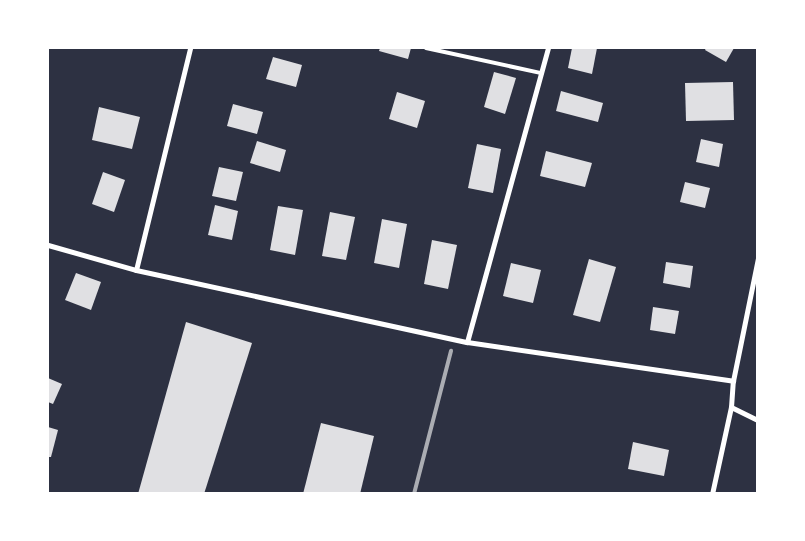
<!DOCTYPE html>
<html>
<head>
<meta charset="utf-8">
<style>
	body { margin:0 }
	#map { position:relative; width:805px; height:541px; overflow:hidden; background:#2d3142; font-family:"Golos Text",sans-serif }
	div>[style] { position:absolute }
	.building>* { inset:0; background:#e0e0e3 }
	.service>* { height:4px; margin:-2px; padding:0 2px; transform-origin:2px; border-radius:2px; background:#fff }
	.minor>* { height:5px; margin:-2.5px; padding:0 2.5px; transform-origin:2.5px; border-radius:2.5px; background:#fff }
	.rail>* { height:4px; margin:-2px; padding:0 2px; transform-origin:2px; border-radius:2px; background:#abadb3 }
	span { translate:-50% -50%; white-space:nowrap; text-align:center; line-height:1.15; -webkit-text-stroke:5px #fff; paint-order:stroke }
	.frame { position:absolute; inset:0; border:49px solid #fff; pointer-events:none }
</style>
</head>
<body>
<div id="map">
	<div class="building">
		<div style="clip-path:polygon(380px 48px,411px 48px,408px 59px,379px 51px)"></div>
		<div style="clip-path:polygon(572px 48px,597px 48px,592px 74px,568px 68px)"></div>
		<div style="clip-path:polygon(706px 48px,734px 48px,726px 62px,705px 50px)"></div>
		<div style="clip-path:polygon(273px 57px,302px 65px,296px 87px,266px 79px)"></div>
		<div style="clip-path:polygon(494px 72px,516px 78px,505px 114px,484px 107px)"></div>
		<div style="clip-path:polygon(733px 82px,734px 120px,686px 121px,685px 83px)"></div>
		<div style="clip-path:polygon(561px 91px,603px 103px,598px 122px,556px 111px)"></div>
		<div style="clip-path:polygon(397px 92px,425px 101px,417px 128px,389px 119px)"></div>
		<div style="clip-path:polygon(233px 104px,263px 112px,257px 134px,227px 126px)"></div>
		<div style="clip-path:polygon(99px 107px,140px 117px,132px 149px,92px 140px)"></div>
		<div style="clip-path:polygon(701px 139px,723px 144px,719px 167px,696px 162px)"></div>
		<div style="clip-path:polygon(257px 141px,286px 150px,280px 172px,250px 163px)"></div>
		<div style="clip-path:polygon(477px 144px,501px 149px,493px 193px,468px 188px)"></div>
		<div style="clip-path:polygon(546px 151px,592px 163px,585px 187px,540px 176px)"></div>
		<div style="clip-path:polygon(219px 167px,243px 172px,236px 201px,212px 196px)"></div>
		<div style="clip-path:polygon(103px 172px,125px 180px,114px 212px,92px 204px)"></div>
		<div style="clip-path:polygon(685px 182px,710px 188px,705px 208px,680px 202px)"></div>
		<div style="clip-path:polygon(215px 205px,238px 211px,232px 240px,208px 235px)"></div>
		<div style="clip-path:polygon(278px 206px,303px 210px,295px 255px,270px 250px)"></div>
		<div style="clip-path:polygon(330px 212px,355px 217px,346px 260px,322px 256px)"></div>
		<div style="clip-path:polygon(382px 219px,407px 224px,399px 268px,374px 263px)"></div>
		<div style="clip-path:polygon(432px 240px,457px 245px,448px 289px,424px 284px)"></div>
		<div style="clip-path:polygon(589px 259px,616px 267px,600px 322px,573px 315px)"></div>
		<div style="clip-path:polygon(666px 262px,693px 266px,690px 288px,663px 283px)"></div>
		<div style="clip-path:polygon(511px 263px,541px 270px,533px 303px,503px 296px)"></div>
		<div style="clip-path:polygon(76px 273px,101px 282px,91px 310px,65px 300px)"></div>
		<div style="clip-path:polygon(653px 307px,679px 311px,675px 334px,650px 330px)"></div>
		<div style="clip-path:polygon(186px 322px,252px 343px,204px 494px,138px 494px)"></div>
		<div style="clip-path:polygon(48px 378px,62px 384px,53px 404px,48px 402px)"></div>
		<div style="clip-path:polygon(321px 423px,374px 436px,360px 494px,303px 494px)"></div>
		<div style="clip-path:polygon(48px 427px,58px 430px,51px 457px,48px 457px)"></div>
		<div style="clip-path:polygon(633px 442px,669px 450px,664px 476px,628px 469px)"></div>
	</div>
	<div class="service">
		<div style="left:426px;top:48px;width:118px;rotate:12.3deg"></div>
	</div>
	<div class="minor">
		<div style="left:48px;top:245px;width:91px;rotate:15.9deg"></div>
		<div style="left:136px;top:270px;width:339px;rotate:12.3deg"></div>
		<div style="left:467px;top:342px;width:269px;rotate:8.3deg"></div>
		<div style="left:136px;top:270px;width:228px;rotate:-76.3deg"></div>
		<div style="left:467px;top:342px;width:305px;rotate:-74.6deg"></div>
		<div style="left:731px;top:407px;width:30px;rotate:26deg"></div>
		<div style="left:712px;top:494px;width:89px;rotate:-77.7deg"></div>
		<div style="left:731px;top:407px;width:26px;rotate:-86deg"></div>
		<div style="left:733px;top:381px;width:126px;rotate:-78.5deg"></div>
	</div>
	<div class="rail">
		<div style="left:414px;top:494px;width:148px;rotate:-75.5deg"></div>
	</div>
	<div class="frame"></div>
</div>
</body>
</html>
